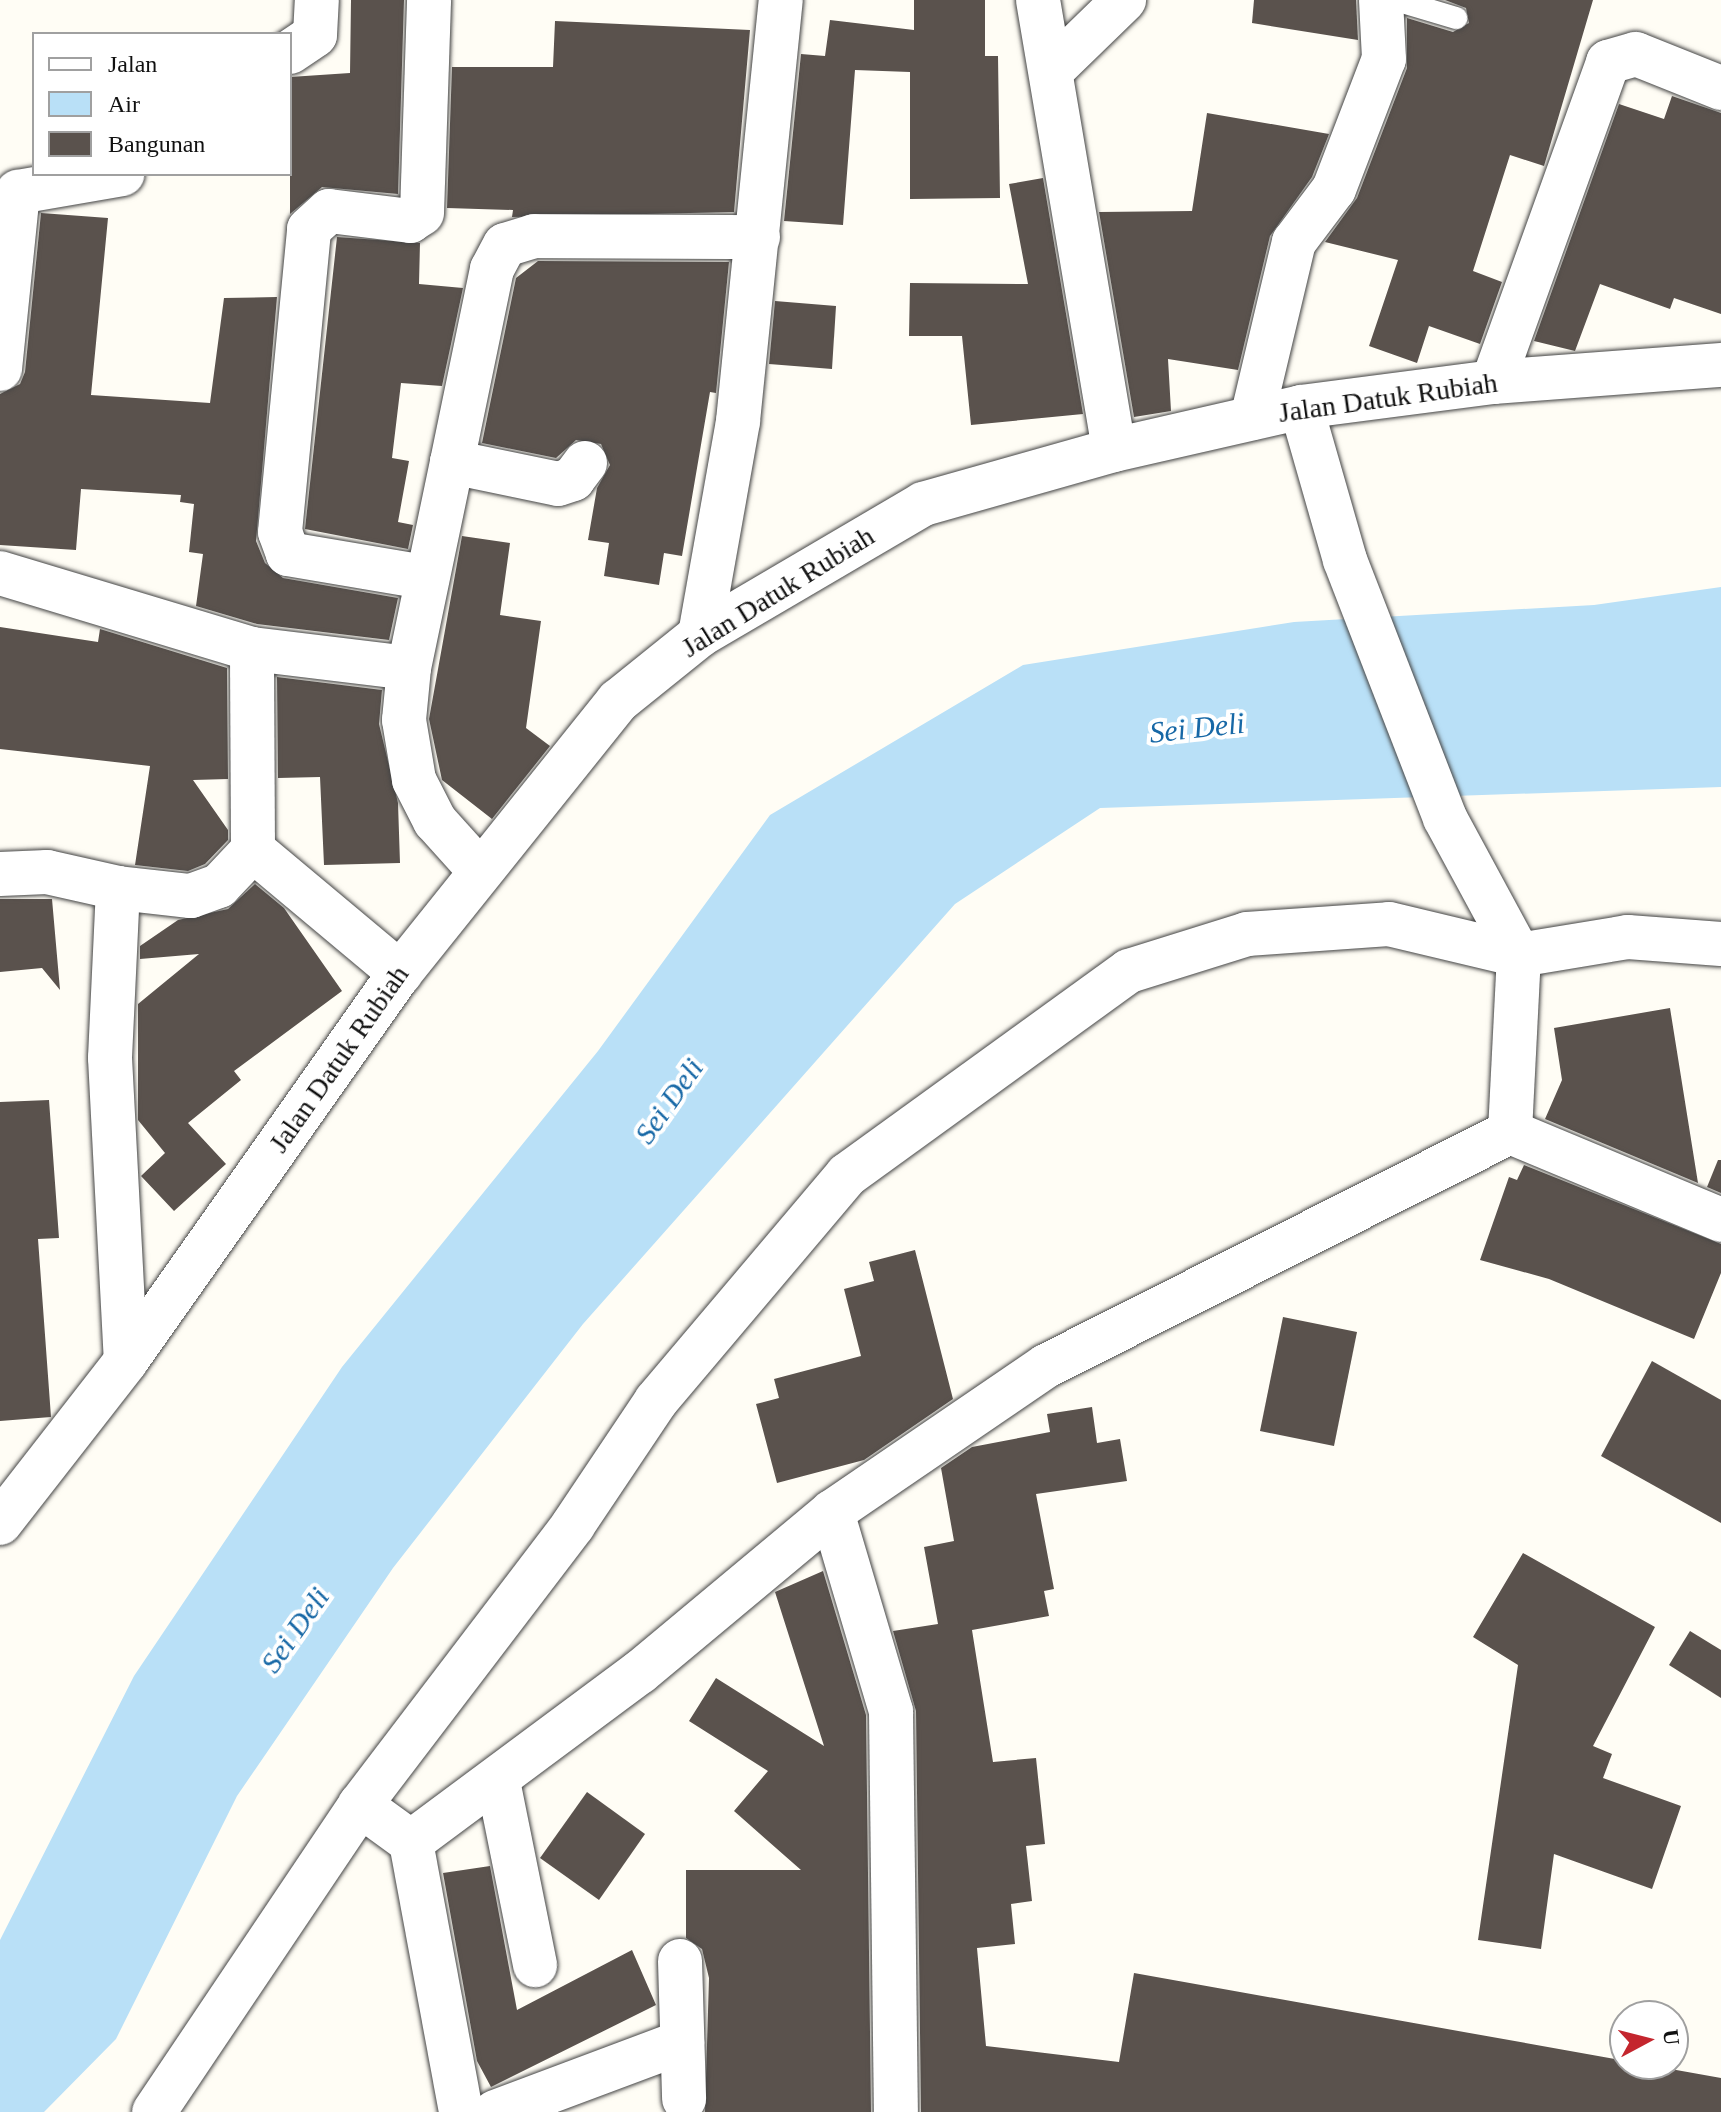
<!DOCTYPE html>
<html>
<head>
<meta charset="utf-8">
<style>
	body { margin:0 }
	#map { position:relative; width:1721px; height:2112px; overflow:hidden; background:#fffdf5; font-family:"Times New Roman",serif }
	div>[style] { position:absolute }
	.water>* { inset:0; background:#b9e0f7 }
	.building>* { inset:0; background:#5a524d }
	.roads { filter:drop-shadow(0 0 2px #444) drop-shadow(0 0 2px #444) }
	.service>* { height:22px; margin:-11px; padding:0 11px; transform-origin:11px; border-radius:11px; background:#fff }
	.minor>* { height:44px; margin:-22px; padding:0 22px; transform-origin:22px; border-radius:22px; background:#fff }
	span { translate:-50% -50%; white-space:nowrap; text-align:center; line-height:1.15; -webkit-text-stroke:8px #fff; paint-order:stroke }
	.street-label { font-size:28px; color:#111 }
	.water-label { font-size:30px; color:#1768a6; font-style:italic }
	.legend { position:absolute; left:32px; top:32px; width:260px; height:144px; box-sizing:border-box; background:#fff; border:2px solid #a0a0a0; margin:0; padding:10px 14px; list-style:none; font-size:24px; color:#111 }
	.legend li { display:flex; align-items:center; gap:16px; height:40px }
	.legend b { width:40px; border:2px solid #a0a0a0 }
	.north { position:absolute; left:1609px; top:2000px; width:80px; height:80px; box-sizing:border-box; background:#fff; border:2px solid #a0a0a0; border-radius:50%; rotate:83deg; font-size:22px; font-weight:700; line-height:32px; text-align:center; color:#111 }
	.north::after { content:''; display:block; margin:auto; width:28px; height:36px; background:#c4262e; clip-path:polygon(50% 0,100% 100%,50% 72%,0 100%) }
</style>
</head>
<body>
<div id="map">
	<div class="water">
		<div style="clip-path:polygon(1721px 587px,1721px 787px,1100px 808px,955px 904px,583px 1324px,393px 1568px,237px 1796px,116px 2039px,44px 2112px,0 2112px,0 1940px,134px 1676px,342px 1367px,598px 1051px,770px 815px,1023px 665px,1294px 622px,1594px 605px)"></div>
	</div>
	<div class="building">
		<div style="clip-path:polygon(351px 0,404px 0,398px 194px,322px 187px,290px 214px,290px 77px,350px 73px)"></div>
		<div style="clip-path:polygon(914px 0,985px 0,985px 56px,998px 56px,1000px 198px,910px 199px,910px 72px,855px 70px,843px 225px,784px 221px,801px 54px,825px 56px,830px 20px,914px 30px)"></div>
		<div style="clip-path:polygon(1254px 0,1356px 0,1358px 40px,1252px 23px)"></div>
		<div style="clip-path:polygon(1445px 0,1593px 0,1544px 166px,1510px 155px,1473px 271px,1502px 282px,1480px 344px,1429px 326px,1417px 363px,1369px 346px,1398px 260px,1325px 242px,1357px 198px,1407px 68px,1407px 18px,1453px 32px,1469px 23px,1466px 8px)"></div>
		<div style="clip-path:polygon(555px 21px,750px 30px,734px 212px,512px 217px,513px 210px,447px 208px,452px 67px,553px 67px)"></div>
		<div style="clip-path:polygon(1672px 96px,1721px 113px,1721px 314px,1674px 298px,1670px 309px,1600px 284px,1575px 351px,1534px 341px,1619px 104px,1664px 119px)"></div>
		<div style="clip-path:polygon(1207px 113px,1329px 134px,1312px 177px,1270px 236px,1238px 370px,1168px 359px,1171px 411px,1134px 417px,1099px 212px,1192px 211px)"></div>
		<div style="clip-path:polygon(1043px 178px,1083px 414px,971px 425px,962px 336px,909px 336px,910px 283px,1028px 284px,1009px 184px)"></div>
		<div style="clip-path:polygon(41px 213px,108px 218px,91px 395px,210px 403px,224px 298px,277px 297px,256px 541px,265px 563px,283px 578px,398px 598px,389px 640px,257px 624px,196px 606px,203px 554px,189px 552px,194px 504px,180px 502px,181px 495px,81px 489px,76px 550px,0 545px,0 394px,20px 384px,25px 372px)"></div>
		<div style="clip-path:polygon(337px 237px,420px 243px,419px 284px,463px 288px,442px 386px,401px 383px,392px 458px,409px 461px,398px 522px,413px 525px,408px 549px,305px 529px)"></div>
		<div style="clip-path:polygon(538px 261px,729px 262px,716px 393px,710px 392px,682px 556px,664px 553px,659px 585px,604px 576px,609px 543px,588px 540px,597px 488px,610px 465px,601px 444px,576px 440px,556px 458px,482px 443px,516px 278px)"></div>
		<div style="clip-path:polygon(775px 301px,836px 306px,832px 369px,769px 364px)"></div>
		<div style="clip-path:polygon(462px 536px,510px 543px,500px 615px,541px 621px,526px 728px,550px 746px,492px 819px,442px 780px,429px 719px)"></div>
		<div style="clip-path:polygon(0 627px,98px 642px,100px 629px,227px 668px,228px 779px,193px 780px,228px 830px,228px 840px,205px 864px,188px 871px,135px 865px,150px 766px,0 749px)"></div>
		<div style="clip-path:polygon(277px 677px,382px 690px,379px 724px,398px 803px,400px 863px,324px 865px,320px 777px,278px 778px)"></div>
		<div style="clip-path:polygon(255px 884px,284px 908px,342px 991px,234px 1071px,241px 1080px,188px 1123px,226px 1164px,174px 1211px,141px 1176px,165px 1153px,138px 1120px,138px 1004px,199px 954px,140px 959px,140px 946px,178px 920px,228px 909px)"></div>
		<div style="clip-path:polygon(0 899px,52px 899px,60px 990px,42px 968px,0 972px)"></div>
		<div style="clip-path:polygon(1670px 1008px,1698px 1183px,1545px 1119px,1562px 1080px,1554px 1028px)"></div>
		<div style="clip-path:polygon(49px 1100px,59px 1238px,38px 1239px,51px 1417px,0 1421px,0 1102px)"></div>
		<div style="clip-path:polygon(1718px 1160px,1721px 1160px,1721px 1193px,1707px 1187px)"></div>
		<div style="clip-path:polygon(1524px 1165px,1721px 1244px,1721px 1273px,1694px 1339px,1549px 1279px,1480px 1260px,1509px 1177px,1517px 1180px)"></div>
		<div style="clip-path:polygon(915px 1250px,953px 1399px,864px 1460px,777px 1483px,756px 1404px,779px 1398px,774px 1379px,861px 1356px,844px 1289px,874px 1281px,869px 1262px)"></div>
		<div style="clip-path:polygon(1283px 1317px,1357px 1332px,1334px 1446px,1260px 1431px)"></div>
		<div style="clip-path:polygon(1652px 1361px,1721px 1400px,1721px 1523px,1601px 1456px)"></div>
		<div style="clip-path:polygon(1092px 1407px,1097px 1443px,1120px 1439px,1127px 1481px,1036px 1494px,1054px 1589px,1044px 1591px,1049px 1616px,972px 1630px,993px 1762px,1036px 1758px,1045px 1844px,1026px 1846px,1032px 1901px,1011px 1904px,1015px 1944px,977px 1948px,986px 2046px,1119px 2062px,1134px 1973px,1721px 2078px,1721px 2112px,921px 2112px,916px 1711px,893px 1631px,938px 1624px,924px 1547px,954px 1541px,941px 1468px,972px 1447px,1050px 1432px,1047px 1414px)"></div>
		<div style="clip-path:polygon(1523px 1553px,1655px 1627px,1593px 1746px,1612px 1754px,1603px 1778px,1681px 1806px,1652px 1889px,1554px 1854px,1541px 1949px,1478px 1940px,1518px 1665px,1473px 1637px)"></div>
		<div style="clip-path:polygon(823px 1571px,866px 1715px,871px 2112px,705px 2112px,709px 1978px,702px 1949px,686px 1938px,686px 1870px,801px 1870px,734px 1811px,768px 1771px,689px 1721px,716px 1678px,824px 1746px,775px 1592px)"></div>
		<div style="clip-path:polygon(1690px 1631px,1721px 1650px,1721px 1698px,1669px 1665px)"></div>
		<div style="clip-path:polygon(587px 1792px,645px 1834px,599px 1900px,540px 1858px)"></div>
		<div style="clip-path:polygon(490px 1866px,517px 2010px,632px 1950px,656px 2005px,491px 2087px,477px 2061px,443px 1873px)"></div>
	</div>
	<div class="roads">
		<div class="service">
			<div style="left:1396px;top:0;width:63px;rotate:16.7deg"></div>
		</div>
		<div class="minor">
			<div style="left:1038px;top:0;width:456px;rotate:80.4deg"></div>
			<div style="left:290px;top:52px;width:30px;rotate:-34deg"></div>
			<div style="left:315px;top:35px;width:35px;rotate:-87deg"></div>
			<div style="left:1051px;top:71px;width:102px;rotate:-44.2deg"></div>
			<div style="left:0;top:369px;width:178px;rotate:-84.2deg"></div>
			<div style="left:18px;top:192px;width:106px;rotate:-9.8deg"></div>
			<div style="left:1493px;top:382px;width:340px;rotate:-70.2deg"></div>
			<div style="left:1608px;top:62px;width:29px;rotate:-16deg"></div>
			<div style="left:1636px;top:54px;width:92px;rotate:21.8deg"></div>
			<div style="left:1252px;top:418px;width:181px;rotate:-76.6deg"></div>
			<div style="left:1294px;top:242px;width:66px;rotate:-53deg"></div>
			<div style="left:1334px;top:189px;width:139px;rotate:-69deg"></div>
			<div style="left:1384px;top:59px;width:59px;rotate:-92.9deg"></div>
			<div style="left:452px;top:462px;width:197px;rotate:-78.3deg"></div>
			<div style="left:492px;top:269px;width:27px;rotate:-62deg"></div>
			<div style="left:505px;top:245px;width:30px;rotate:-17deg"></div>
			<div style="left:534px;top:236px;width:224px;rotate:0.3deg"></div>
			<div style="left:0;top:573px;width:263px;rotate:16.8deg"></div>
			<div style="left:252px;top:649px;width:158px;rotate:6.9deg"></div>
			<div style="left:409px;top:668px;width:52px;rotate:95.5deg"></div>
			<div style="left:404px;top:720px;width:61px;rotate:80.5deg"></div>
			<div style="left:414px;top:780px;width:46px;rotate:62.9deg"></div>
			<div style="left:435px;top:821px;width:67px;rotate:48deg"></div>
			<div style="left:424px;top:577px;width:138px;rotate:-170.4deg"></div>
			<div style="left:288px;top:554px;width:23px;rotate:-110deg"></div>
			<div style="left:280px;top:532px;width:304px;rotate:-84.5deg"></div>
			<div style="left:309px;top:229px;width:27px;rotate:-42deg"></div>
			<div style="left:329px;top:211px;width:82px;rotate:7deg"></div>
			<div style="left:410px;top:221px;width:14px;rotate:-34deg"></div>
			<div style="left:422px;top:213px;width:213px;rotate:-88.1deg"></div>
			<div style="left:700px;top:635px;width:217px;rotate:-79.9deg"></div>
			<div style="left:738px;top:421px;width:423px;rotate:-84.2deg"></div>
			<div style="left:409px;top:668px;width:210px;rotate:-78.2deg"></div>
			<div style="left:452px;top:462px;width:108px;rotate:11.7deg"></div>
			<div style="left:558px;top:484px;width:16px;rotate:-18deg"></div>
			<div style="left:573px;top:479px;width:20px;rotate:-53deg"></div>
			<div style="left:253px;top:850px;width:192px;rotate:39.9deg"></div>
			<div style="left:0;top:874px;width:47px;rotate:-2.4deg"></div>
			<div style="left:47px;top:872px;width:73px;rotate:12.7deg"></div>
			<div style="left:118px;top:888px;width:170px;rotate:92.7deg"></div>
			<div style="left:110px;top:1058px;width:303px;rotate:87deg"></div>
			<div style="left:118px;top:888px;width:73px;rotate:6.3deg"></div>
			<div style="left:191px;top:896px;width:30px;rotate:-20deg"></div>
			<div style="left:219px;top:886px;width:50px;rotate:-46.6deg"></div>
			<div style="left:253px;top:850px;width:201px;rotate:-90.3deg"></div>
			<div style="left:1510px;top:1132px;width:229px;rotate:22.6deg"></div>
			<div style="left:832px;top:1512px;width:208px;rotate:73.5deg"></div>
			<div style="left:891px;top:1711px;width:401px;rotate:89.3deg"></div>
			<div style="left:0;top:1523px;width:205px;rotate:-52.1deg"></div>
			<div style="left:126px;top:1361px;width:475px;rotate:-54.8deg"></div>
			<div style="left:400px;top:973px;width:349px;rotate:-51.3deg"></div>
			<div style="left:618px;top:701px;width:105px;rotate:-38.8deg"></div>
			<div style="left:700px;top:635px;width:259px;rotate:-30.4deg"></div>
			<div style="left:923px;top:504px;width:198px;rotate:-15.8deg"></div>
			<div style="left:1114px;top:450px;width:192px;rotate:-12.9deg"></div>
			<div style="left:1301px;top:407px;width:194px;rotate:-7.4deg"></div>
			<div style="left:1493px;top:382px;width:229px;rotate:-4.3deg"></div>
			<div style="left:498px;top:1781px;width:188px;rotate:78.6deg"></div>
			<div style="left:360px;top:1805px;width:63px;rotate:36deg"></div>
			<div style="left:411px;top:1842px;width:275px;rotate:79.5deg"></div>
			<div style="left:411px;top:1842px;width:285px;rotate:-36.6deg"></div>
			<div style="left:640px;top:1672px;width:250px;rotate:-39.8deg"></div>
			<div style="left:832px;top:1512px;width:259px;rotate:-34.3deg"></div>
			<div style="left:1046px;top:1366px;width:520px;rotate:-26.76deg"></div>
			<div style="left:1510px;top:1132px;width:177px;rotate:-87.1deg"></div>
			<div style="left:1519px;top:955px;width:156px;rotate:-118.4deg"></div>
			<div style="left:1445px;top:818px;width:277px;rotate:-111.2deg"></div>
			<div style="left:1345px;top:560px;width:159px;rotate:-106deg"></div>
			<div style="left:680px;top:1961px;width:138px;rotate:88.3deg"></div>
			<div style="left:154px;top:2112px;width:370px;rotate:-56.1deg"></div>
			<div style="left:360px;top:1805px;width:352px;rotate:-52.7deg"></div>
			<div style="left:573px;top:1525px;width:149px;rotate:-56.2deg"></div>
			<div style="left:656px;top:1401px;width:296px;rotate:-49.8deg"></div>
			<div style="left:847px;top:1175px;width:348px;rotate:-35.9deg"></div>
			<div style="left:1129px;top:971px;width:124px;rotate:-17.4deg"></div>
			<div style="left:1247px;top:934px;width:142px;rotate:-4deg"></div>
			<div style="left:1389px;top:924px;width:134px;rotate:13.4deg"></div>
			<div style="left:1519px;top:955px;width:110px;rotate:-9.4deg"></div>
			<div style="left:1628px;top:937px;width:93px;rotate:4.3deg"></div>
			<div style="left:495px;top:2112px;width:200px;rotate:-20.5deg"></div>
		</div>
	</div>
	<div class="street-label">
		<span style="left:1388px;top:398px;rotate:-8deg">Jalan Datuk Rubiah</span>
		<span style="left:778px;top:592px;rotate:-32deg">Jalan Datuk Rubiah</span>
		<span style="left:339px;top:1059px;rotate:-55deg">Jalan Datuk Rubiah</span>
	</div>
	<div class="water-label">
		<span style="left:1197px;top:728px;rotate:-6deg">Sei Deli</span>
		<span style="left:669px;top:1101px;rotate:-55deg">Sei Deli</span>
		<span style="left:295px;top:1630px;rotate:-55deg">Sei Deli</span>
	</div>
	<ul class="legend">
	<li><b style="height:10px;background:#fff"></b>Jalan</li>
	<li><b style="height:22px;background:#b9e0f7"></b>Air</li>
	<li><b style="height:22px;background:#5a524d"></b>Bangunan</li>
	</ul>
	<div class="north">U</div>
</div>
</body>
</html>
